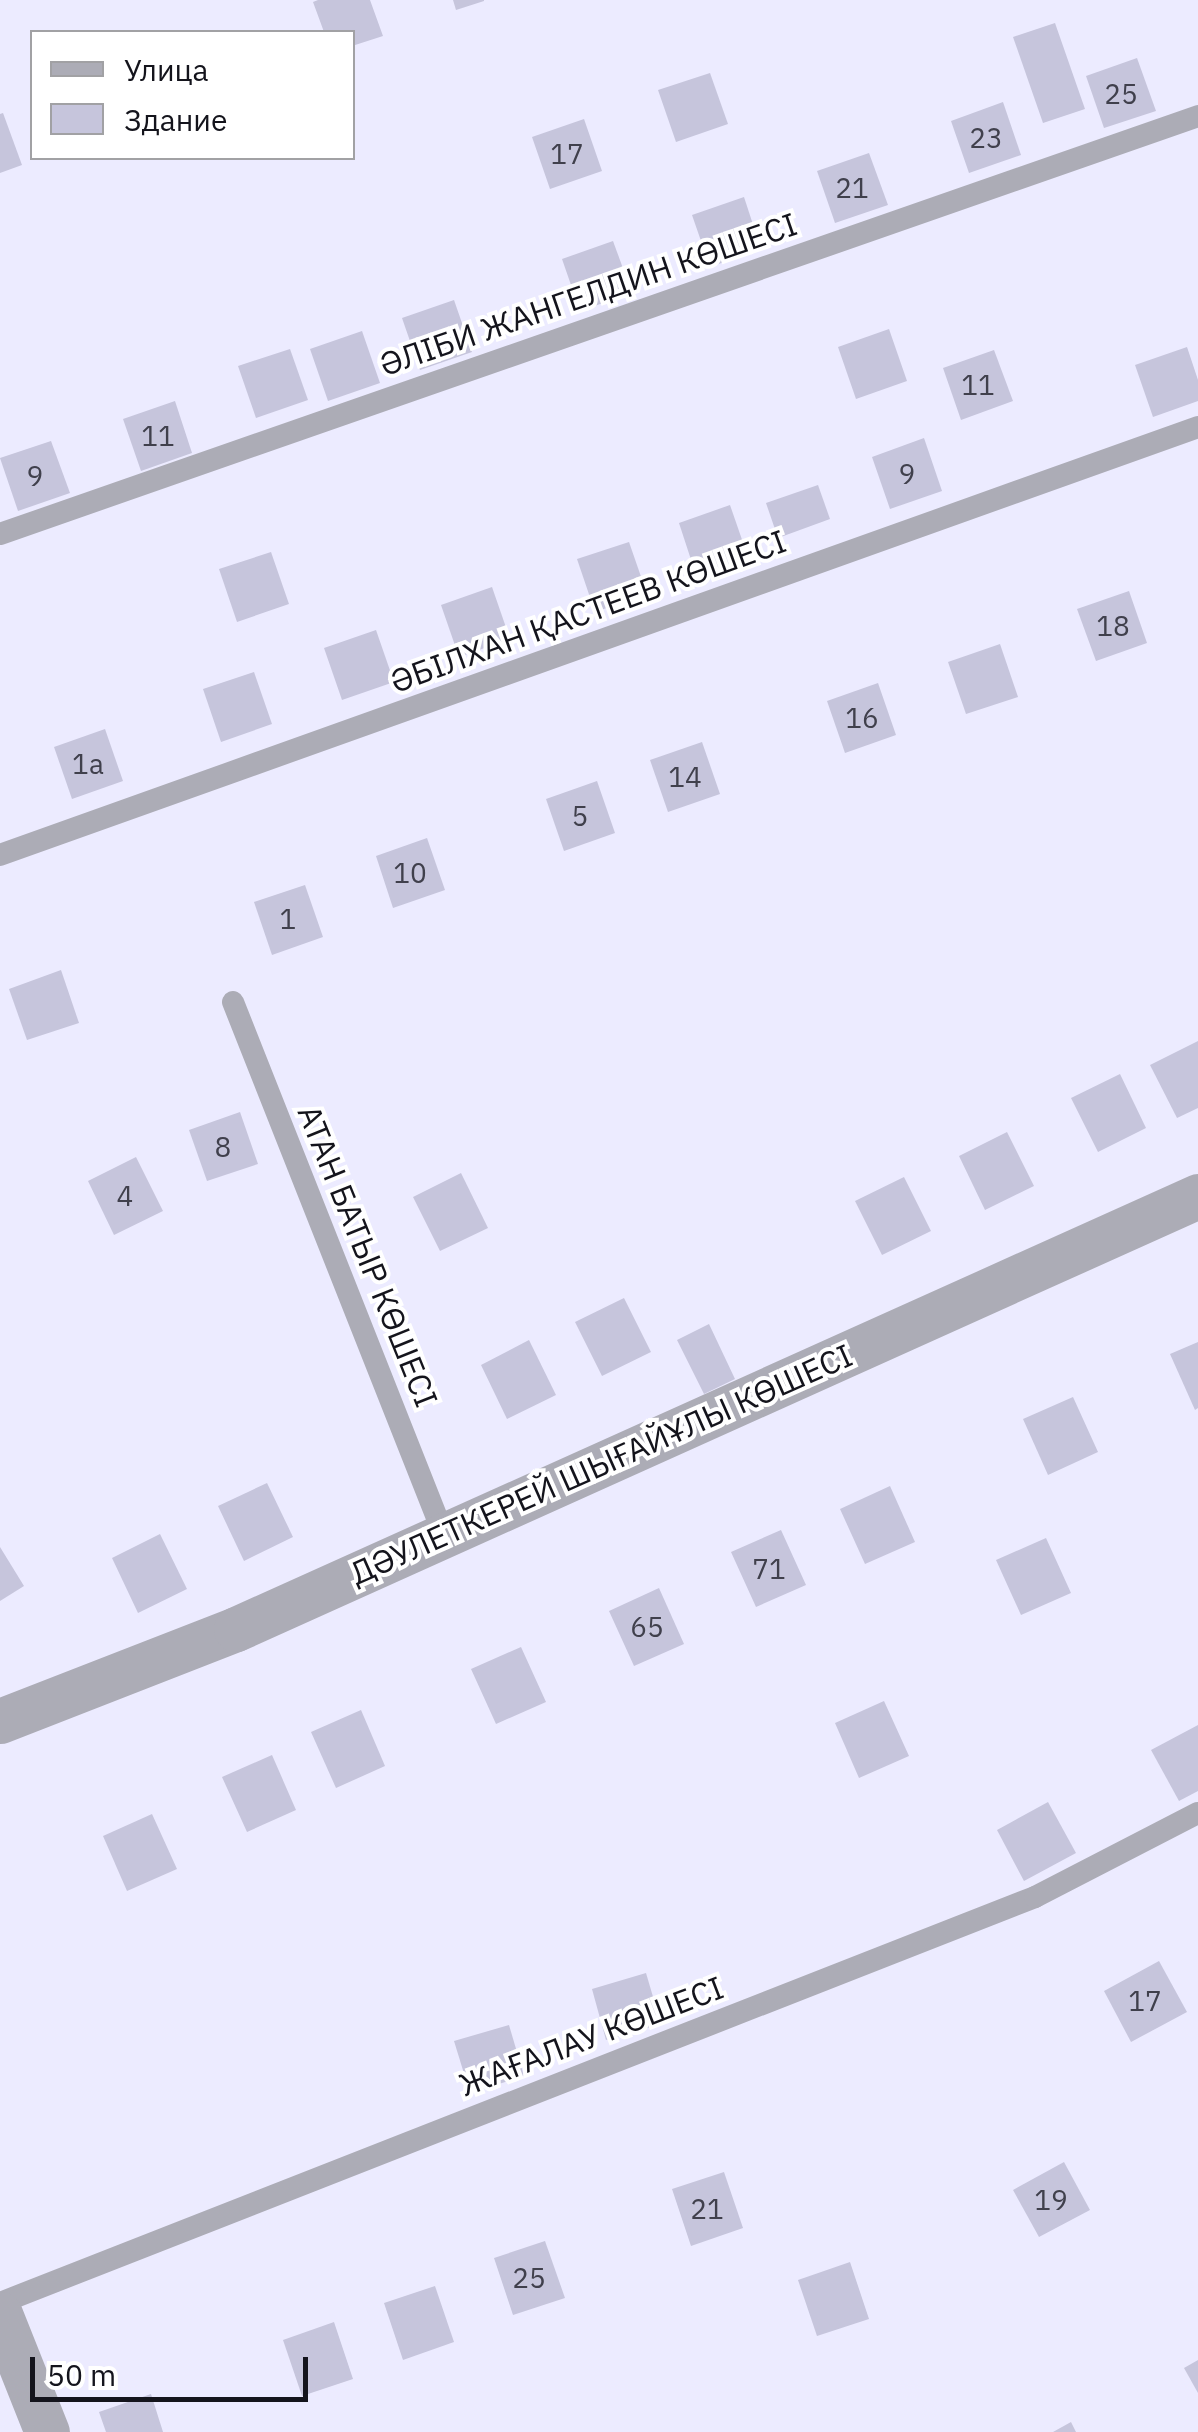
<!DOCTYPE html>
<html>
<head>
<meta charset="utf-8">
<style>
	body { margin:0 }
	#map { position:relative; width:1198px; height:2432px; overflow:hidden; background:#ecebff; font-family:"IBM Plex Sans",sans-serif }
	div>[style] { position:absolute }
	.building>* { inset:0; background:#c6c5dc }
	.service>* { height:22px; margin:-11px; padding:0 11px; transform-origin:11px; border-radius:11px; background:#acacb6 }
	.minor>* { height:45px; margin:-22.5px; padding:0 22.5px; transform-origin:22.5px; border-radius:22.5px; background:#acacb6 }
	span { translate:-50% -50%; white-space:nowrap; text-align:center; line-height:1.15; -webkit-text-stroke:8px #fff; paint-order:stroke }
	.number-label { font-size:28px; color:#40404c }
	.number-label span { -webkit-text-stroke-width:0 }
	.street-label { font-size:32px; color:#14141c }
	.legend { position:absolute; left:30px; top:30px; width:325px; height:130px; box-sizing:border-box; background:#fff; border:2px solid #a1a1a4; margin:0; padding:12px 18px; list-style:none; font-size:30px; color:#14141c }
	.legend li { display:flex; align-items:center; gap:20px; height:50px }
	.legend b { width:50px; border:2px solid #a1a1a4 }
	.scale { position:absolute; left:30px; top:2357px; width:278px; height:45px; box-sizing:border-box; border:5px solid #14141c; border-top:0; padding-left:12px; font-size:30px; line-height:35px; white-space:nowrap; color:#14141c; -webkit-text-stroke:8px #fff; paint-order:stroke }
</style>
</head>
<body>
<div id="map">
	<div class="building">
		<div style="clip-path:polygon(318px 0,370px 0,383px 36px,352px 46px,352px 32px,324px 32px,313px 2px)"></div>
		<div style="clip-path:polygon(453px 0,484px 0,484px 1px,456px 10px)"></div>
		<div style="clip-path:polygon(1055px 23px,1085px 109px,1043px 123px,1013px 37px)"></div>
		<div style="clip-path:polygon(1137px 58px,1156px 111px,1104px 128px,1086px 76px)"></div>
		<div style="clip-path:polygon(710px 73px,728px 124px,676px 142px,658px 90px)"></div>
		<div style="clip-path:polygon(1003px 102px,1021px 155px,969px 173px,951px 121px)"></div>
		<div style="clip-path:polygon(3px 113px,22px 165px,0 173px,0 114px)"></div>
		<div style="clip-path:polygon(584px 119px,602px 171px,550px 189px,532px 137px)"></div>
		<div style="clip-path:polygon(869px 153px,888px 205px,835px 223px,817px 171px)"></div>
		<div style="clip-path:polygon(744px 197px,761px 249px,710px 267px,692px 215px)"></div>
		<div style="clip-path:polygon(613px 241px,632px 293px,580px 311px,562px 259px)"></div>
		<div style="clip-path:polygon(454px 300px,472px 352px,420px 370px,402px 318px)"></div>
		<div style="clip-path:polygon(889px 329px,907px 381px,856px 399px,838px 347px)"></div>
		<div style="clip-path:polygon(362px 331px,380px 383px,328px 401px,310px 349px)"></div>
		<div style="clip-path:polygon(1187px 347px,1198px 380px,1198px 401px,1153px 417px,1135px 365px)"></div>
		<div style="clip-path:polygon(290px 349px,308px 400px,256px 418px,238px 366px)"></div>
		<div style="clip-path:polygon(994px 350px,1013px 401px,961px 420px,943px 368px)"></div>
		<div style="clip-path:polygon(175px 401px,192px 453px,141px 471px,123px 419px)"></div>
		<div style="clip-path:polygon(924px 438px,942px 491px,890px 509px,872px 457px)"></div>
		<div style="clip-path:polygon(51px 441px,70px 493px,18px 511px,0 458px)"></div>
		<div style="clip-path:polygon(818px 485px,830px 519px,778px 538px,766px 503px)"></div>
		<div style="clip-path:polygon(730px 505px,748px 557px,696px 575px,679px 523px)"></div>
		<div style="clip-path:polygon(629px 542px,647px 594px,595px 612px,577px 559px)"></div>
		<div style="clip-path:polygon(271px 552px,289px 604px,237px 622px,219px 569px)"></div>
		<div style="clip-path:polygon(492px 587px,510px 639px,459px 657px,441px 605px)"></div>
		<div style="clip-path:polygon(1129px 591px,1147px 643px,1096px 661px,1077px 609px)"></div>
		<div style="clip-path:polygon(376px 630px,394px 682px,342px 700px,324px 648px)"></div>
		<div style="clip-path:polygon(1000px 644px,1018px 697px,966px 714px,948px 662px)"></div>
		<div style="clip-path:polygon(254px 672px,272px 724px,221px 742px,203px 689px)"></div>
		<div style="clip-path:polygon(878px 683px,896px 735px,845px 753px,827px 701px)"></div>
		<div style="clip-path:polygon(105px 729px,123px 781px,72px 799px,54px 747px)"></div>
		<div style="clip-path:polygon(702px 742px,720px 794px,668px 812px,650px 760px)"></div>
		<div style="clip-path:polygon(597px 781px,615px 833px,564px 851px,546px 799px)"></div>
		<div style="clip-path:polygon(427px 838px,445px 890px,393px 908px,376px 856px)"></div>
		<div style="clip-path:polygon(305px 885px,323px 937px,272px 955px,254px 902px)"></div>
		<div style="clip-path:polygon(61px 970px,79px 1023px,27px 1040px,9px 989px)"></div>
		<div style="clip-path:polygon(1198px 1041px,1198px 1108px,1177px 1118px,1150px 1065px)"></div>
		<div style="clip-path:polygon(1120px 1074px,1146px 1128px,1098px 1152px,1071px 1098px)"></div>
		<div style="clip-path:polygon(240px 1112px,258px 1164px,207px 1181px,189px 1130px)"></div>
		<div style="clip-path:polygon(1007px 1132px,1034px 1186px,985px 1210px,959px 1156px)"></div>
		<div style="clip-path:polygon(136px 1157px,163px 1211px,114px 1235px,88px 1181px)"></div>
		<div style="clip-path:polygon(461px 1173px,488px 1228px,440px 1251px,413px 1197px)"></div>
		<div style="clip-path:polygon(904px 1177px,931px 1231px,882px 1255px,855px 1201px)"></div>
		<div style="clip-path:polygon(624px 1298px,651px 1352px,602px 1376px,575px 1322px)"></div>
		<div style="clip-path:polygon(709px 1324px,735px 1379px,704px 1394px,677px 1340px)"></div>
		<div style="clip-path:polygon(529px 1340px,556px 1395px,507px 1419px,481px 1365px)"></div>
		<div style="clip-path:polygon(1198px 1342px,1198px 1408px,1195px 1410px,1170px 1354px)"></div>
		<div style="clip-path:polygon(1073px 1397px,1098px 1452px,1048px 1475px,1023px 1419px)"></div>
		<div style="clip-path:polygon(267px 1483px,293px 1537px,244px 1561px,218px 1506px)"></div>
		<div style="clip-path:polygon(890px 1486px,915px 1542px,865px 1564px,840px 1509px)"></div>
		<div style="clip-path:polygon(781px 1530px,806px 1585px,756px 1607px,731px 1552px)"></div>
		<div style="clip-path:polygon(160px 1534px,187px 1589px,138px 1613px,112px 1558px)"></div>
		<div style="clip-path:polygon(1046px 1538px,1071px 1593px,1021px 1615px,996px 1560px)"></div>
		<div style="clip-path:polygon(0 1547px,24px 1586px,0 1601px)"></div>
		<div style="clip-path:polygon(659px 1588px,684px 1644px,634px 1666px,609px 1611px)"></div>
		<div style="clip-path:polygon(521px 1647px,546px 1702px,496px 1724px,471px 1669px)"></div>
		<div style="clip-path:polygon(884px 1701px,909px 1756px,859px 1778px,835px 1723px)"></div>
		<div style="clip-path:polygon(361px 1710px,385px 1766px,336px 1788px,311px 1732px)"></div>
		<div style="clip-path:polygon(1198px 1725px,1198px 1791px,1179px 1801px,1151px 1750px)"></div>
		<div style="clip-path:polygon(272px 1755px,296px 1810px,247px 1832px,222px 1777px)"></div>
		<div style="clip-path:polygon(1048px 1802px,1076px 1853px,1024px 1881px,997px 1830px)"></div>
		<div style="clip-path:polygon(152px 1814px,177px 1869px,127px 1891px,103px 1836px)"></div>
		<div style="clip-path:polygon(1159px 1961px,1187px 2012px,1131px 2042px,1104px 1991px)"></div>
		<div style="clip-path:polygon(646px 1973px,661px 2024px,606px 2040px,592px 1989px)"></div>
		<div style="clip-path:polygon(509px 2025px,524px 2076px,470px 2093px,454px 2041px)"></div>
		<div style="clip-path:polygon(1064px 2162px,1090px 2210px,1039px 2237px,1013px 2190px)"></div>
		<div style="clip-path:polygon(724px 2172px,743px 2228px,691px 2246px,672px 2189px)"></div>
		<div style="clip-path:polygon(545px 2241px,565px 2298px,513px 2315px,494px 2258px)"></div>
		<div style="clip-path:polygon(850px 2262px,869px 2319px,817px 2336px,798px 2280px)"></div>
		<div style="clip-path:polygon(435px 2286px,454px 2342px,403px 2360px,384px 2303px)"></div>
		<div style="clip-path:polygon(334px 2322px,353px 2379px,302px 2396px,283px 2340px)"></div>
		<div style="clip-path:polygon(1198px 2360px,1198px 2393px,1184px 2368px)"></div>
		<div style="clip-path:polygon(151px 2394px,163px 2432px,106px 2432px,99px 2412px)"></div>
		<div style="clip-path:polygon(1071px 2422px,1076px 2432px,1053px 2432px)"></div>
	</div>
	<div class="service">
		<div style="left:0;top:534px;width:1269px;rotate:-19.23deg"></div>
		<div style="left:0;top:855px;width:1272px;rotate:-19.66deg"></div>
		<div style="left:233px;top:1002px;width:571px;rotate:68.42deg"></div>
		<div style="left:0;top:2303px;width:1112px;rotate:-21.42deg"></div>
		<div style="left:1035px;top:1897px;width:183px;rotate:-27.3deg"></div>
	</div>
	<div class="minor">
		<div style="left:0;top:1721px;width:253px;rotate:-21.3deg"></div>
		<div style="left:236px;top:1629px;width:1055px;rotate:-24.23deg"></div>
		<div style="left:0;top:2314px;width:127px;rotate:68.3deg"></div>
	</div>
	<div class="number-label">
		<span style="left:1121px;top:94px">25</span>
		<span style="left:986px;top:138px">23</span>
		<span style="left:567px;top:154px">17</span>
		<span style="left:852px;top:188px">21</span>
		<span style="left:978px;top:385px">11</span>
		<span style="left:158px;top:436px">11</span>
		<span style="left:907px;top:474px">9</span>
		<span style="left:35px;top:476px">9</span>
		<span style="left:1113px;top:626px">18</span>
		<span style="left:862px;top:718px">16</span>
		<span style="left:88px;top:764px">1а</span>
		<span style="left:685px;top:777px">14</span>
		<span style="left:580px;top:816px">5</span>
		<span style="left:410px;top:873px">10</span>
		<span style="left:288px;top:919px">1</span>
		<span style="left:223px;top:1147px">8</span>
		<span style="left:125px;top:1196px">4</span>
		<span style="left:769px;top:1569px">71</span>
		<span style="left:647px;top:1627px">65</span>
		<span style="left:1145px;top:2001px">17</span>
		<span style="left:1051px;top:2200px">19</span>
		<span style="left:707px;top:2209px">21</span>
		<span style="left:529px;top:2278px">25</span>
	</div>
	<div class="street-label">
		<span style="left:588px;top:294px;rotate:-19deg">ӘЛІБИ ЖАНГЕЛДИН КӨШЕСІ</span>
		<span style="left:588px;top:611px;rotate:-20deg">ӘБІЛХАН ҚАСТЕЕВ КӨШЕСІ</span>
		<span style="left:368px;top:1256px;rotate:68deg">АТАН БАТЫР КӨШЕСІ</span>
		<span style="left:601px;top:1464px;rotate:-24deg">ДӘУЛЕТКЕРЕЙ ШЫҒАЙҰЛЫ КӨШЕСІ</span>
		<span style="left:591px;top:2036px;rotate:-21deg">ЖАҒАЛАУ КӨШЕСІ</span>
	</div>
	<ul class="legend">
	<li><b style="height:12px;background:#acacb6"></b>Улица</li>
	<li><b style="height:28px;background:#c6c5dc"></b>Здание</li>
	</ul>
	<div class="scale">50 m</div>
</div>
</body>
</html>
